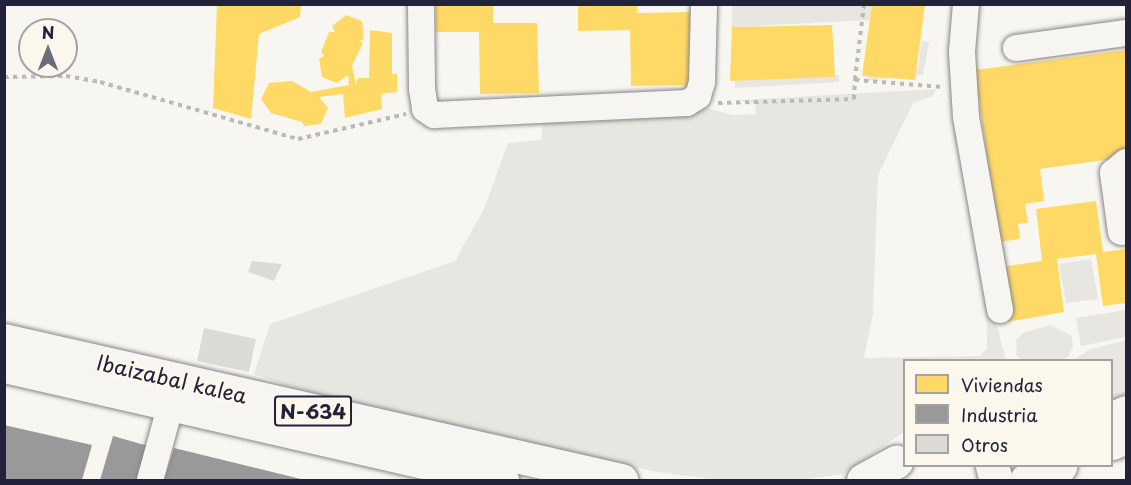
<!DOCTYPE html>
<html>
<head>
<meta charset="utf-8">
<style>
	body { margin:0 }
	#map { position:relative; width:1131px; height:485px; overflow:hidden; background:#f8f6f0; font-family:"Playpen Sans",sans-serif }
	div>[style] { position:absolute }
	.green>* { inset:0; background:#e8e6e0 }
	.homes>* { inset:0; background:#ffd966 }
	.industry>* { inset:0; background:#999 }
	.building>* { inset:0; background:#dbdad7 }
	.path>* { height:4px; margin-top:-2px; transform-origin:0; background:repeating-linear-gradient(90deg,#bcbab9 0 4.5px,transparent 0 9px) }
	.roads { filter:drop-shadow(0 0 2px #878688) drop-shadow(0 0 2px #878688) }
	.minor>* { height:26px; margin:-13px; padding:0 13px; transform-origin:13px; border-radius:13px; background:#f6f5f1 }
	.highway>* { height:33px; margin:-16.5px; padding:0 16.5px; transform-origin:16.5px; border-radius:16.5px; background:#f6f5f1 }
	span { translate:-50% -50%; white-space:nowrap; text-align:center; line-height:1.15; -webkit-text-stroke:6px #fbf7ec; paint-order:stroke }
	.shield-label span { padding:2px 4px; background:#fbf7ec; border:2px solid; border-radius:4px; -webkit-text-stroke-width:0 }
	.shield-label { font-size:20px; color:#22223b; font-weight:700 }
	.street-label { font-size:21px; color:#22223b }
	.frame { position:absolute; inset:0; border:6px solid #22223b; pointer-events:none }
	.legend { position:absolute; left:903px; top:359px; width:210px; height:108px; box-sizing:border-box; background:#fbf7ec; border:2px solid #a4a2a5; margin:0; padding:8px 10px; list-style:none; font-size:18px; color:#22223b }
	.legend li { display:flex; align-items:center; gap:12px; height:30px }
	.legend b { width:30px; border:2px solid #a4a2a5 }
	.north { position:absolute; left:18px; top:18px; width:60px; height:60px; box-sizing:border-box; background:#fbf7ec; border:2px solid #a4a2a5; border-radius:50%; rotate:0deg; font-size:16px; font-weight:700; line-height:24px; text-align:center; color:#22223b }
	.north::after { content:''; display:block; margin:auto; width:21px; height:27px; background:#6d6c7a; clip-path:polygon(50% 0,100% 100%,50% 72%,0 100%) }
</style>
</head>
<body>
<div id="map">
	<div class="green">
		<div style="clip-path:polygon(732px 5px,872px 5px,870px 20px,732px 27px)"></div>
		<div style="clip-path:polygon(922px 41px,929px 42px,923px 75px,869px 80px,868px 76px,918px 68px)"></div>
		<div style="clip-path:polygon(839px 75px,839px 82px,735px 88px,735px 80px)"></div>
		<div style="clip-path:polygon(936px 89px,933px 96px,913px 103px,878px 175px,873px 314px,864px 358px,980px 356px,987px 348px,986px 285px,1006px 360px,904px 360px,904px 432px,843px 474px,801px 480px,712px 479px,657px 472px,450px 427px,290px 387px,254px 374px,270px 324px,455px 261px,484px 209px,508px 143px,541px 140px,543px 120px,701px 107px,733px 115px,756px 114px,755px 104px,738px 100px)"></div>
		<div style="clip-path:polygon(1091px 259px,1098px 299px,1066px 303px,1059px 264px)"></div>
		<div style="clip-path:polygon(1126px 310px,1126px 337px,1081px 346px,1076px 318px)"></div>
		<div style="clip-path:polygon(1050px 325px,1071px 335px,1073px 346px,1068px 357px,1061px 360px,1022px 360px,1017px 356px,1016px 340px,1023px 333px)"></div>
		<div style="clip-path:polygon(1126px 340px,1126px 394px,1118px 396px,1119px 404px,1112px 407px,1112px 360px,1074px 360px,1088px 350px)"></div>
	</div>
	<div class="homes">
		<div style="clip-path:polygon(217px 4px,301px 4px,300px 17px,259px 34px,251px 119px,213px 108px)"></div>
		<div style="clip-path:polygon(436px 4px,493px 4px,493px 23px,537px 23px,539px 93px,480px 94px,479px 32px,436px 32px)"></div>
		<div style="clip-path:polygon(578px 4px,637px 4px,637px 13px,692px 12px,692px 85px,631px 86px,630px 30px,578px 31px)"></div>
		<div style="clip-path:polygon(872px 4px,925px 4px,915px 80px,862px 76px)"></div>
		<div style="clip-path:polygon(346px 15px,362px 21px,364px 39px,359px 41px,363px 43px,352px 66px,356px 84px,358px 78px,369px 78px,370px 30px,392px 33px,392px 74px,397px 74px,397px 92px,381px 94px,382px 109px,345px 118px,343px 94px,319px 97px,328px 108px,321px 124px,304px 126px,302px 122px,271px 113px,261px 99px,269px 83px,292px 81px,311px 92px,349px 85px,348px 75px,337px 83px,322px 77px,319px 59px,324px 56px,321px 52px,329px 32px,335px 32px,332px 26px)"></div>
		<div style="clip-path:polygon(832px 25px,835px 77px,730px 81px,732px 27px)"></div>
		<div style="clip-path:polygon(1126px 50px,1126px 157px,1040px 169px,1044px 201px,1025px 204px,1028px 223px,1018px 224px,1020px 239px,999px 242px,975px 70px)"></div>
		<div style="clip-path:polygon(1096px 201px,1103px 252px,1126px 249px,1126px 303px,1103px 306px,1096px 254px,1057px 259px,1064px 312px,1007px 322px,1000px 267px,1042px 261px,1036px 209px)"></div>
	</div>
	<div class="industry">
		<div style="clip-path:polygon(4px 425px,92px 445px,82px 480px,4px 480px)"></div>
		<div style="clip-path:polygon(113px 436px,148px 446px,138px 480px,100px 480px)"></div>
		<div style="clip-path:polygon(174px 448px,305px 480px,164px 480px)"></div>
	</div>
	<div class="building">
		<div style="clip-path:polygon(252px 261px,282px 264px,274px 281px,248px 272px)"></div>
		<div style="clip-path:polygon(204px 328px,256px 339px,249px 372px,197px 361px)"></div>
	</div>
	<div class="path">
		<div style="left:864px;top:4px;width:77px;rotate:96.8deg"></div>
		<div style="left:855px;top:80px;width:88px;rotate:4.5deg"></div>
		<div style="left:4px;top:77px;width:62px;rotate:-0.9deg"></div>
		<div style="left:66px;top:76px;width:35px;rotate:10deg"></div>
		<div style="left:100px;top:82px;width:206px;rotate:16.1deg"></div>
		<div style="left:298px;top:139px;width:111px;rotate:-13deg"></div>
		<div style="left:718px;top:103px;width:136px;rotate:-1.7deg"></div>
		<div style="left:854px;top:99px;width:19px;rotate:-87deg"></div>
	</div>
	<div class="roads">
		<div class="minor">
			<div style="left:421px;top:4px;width:85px;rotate:89.3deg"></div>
			<div style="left:422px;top:89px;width:20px;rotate:81deg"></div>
			<div style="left:425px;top:109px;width:11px;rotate:34deg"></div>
			<div style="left:434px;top:115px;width:253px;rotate:-2.7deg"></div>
			<div style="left:687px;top:103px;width:13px;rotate:-32deg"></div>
			<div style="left:698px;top:96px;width:15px;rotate:-74deg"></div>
			<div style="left:702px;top:82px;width:78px;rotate:-88.5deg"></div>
			<div style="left:966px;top:4px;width:48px;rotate:94.8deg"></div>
			<div style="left:962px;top:52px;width:65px;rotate:86.5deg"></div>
			<div style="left:966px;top:117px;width:196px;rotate:80deg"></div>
			<div style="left:1016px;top:48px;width:111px;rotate:-7.8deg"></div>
			<div style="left:1121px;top:232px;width:60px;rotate:-97.7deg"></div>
			<div style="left:1113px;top:173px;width:17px;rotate:-40deg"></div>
			<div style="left:150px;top:480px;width:79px;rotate:-74.6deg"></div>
		</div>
		<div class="highway">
			<div style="left:4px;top:340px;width:633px;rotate:12.78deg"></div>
			<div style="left:4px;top:366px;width:511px;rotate:12.89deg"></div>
			<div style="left:1112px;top:418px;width:15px;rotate:-23deg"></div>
			<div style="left:1112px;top:443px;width:15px;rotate:-23deg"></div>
			<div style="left:992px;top:466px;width:15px;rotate:74deg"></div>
			<div style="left:863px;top:480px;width:38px;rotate:-29deg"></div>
			<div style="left:1026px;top:480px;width:37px;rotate:-22deg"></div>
		</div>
	</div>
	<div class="shield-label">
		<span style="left:313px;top:411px">N-634</span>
	</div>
	<div class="street-label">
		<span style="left:172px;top:378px;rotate:13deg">Ibaizabal kalea</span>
	</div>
	<div class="frame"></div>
	<ul class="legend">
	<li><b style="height:16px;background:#ffd966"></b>Viviendas</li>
	<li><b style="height:16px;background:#999"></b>Industria</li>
	<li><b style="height:16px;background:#dbdad7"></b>Otros</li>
	</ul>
	<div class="north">N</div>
</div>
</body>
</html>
